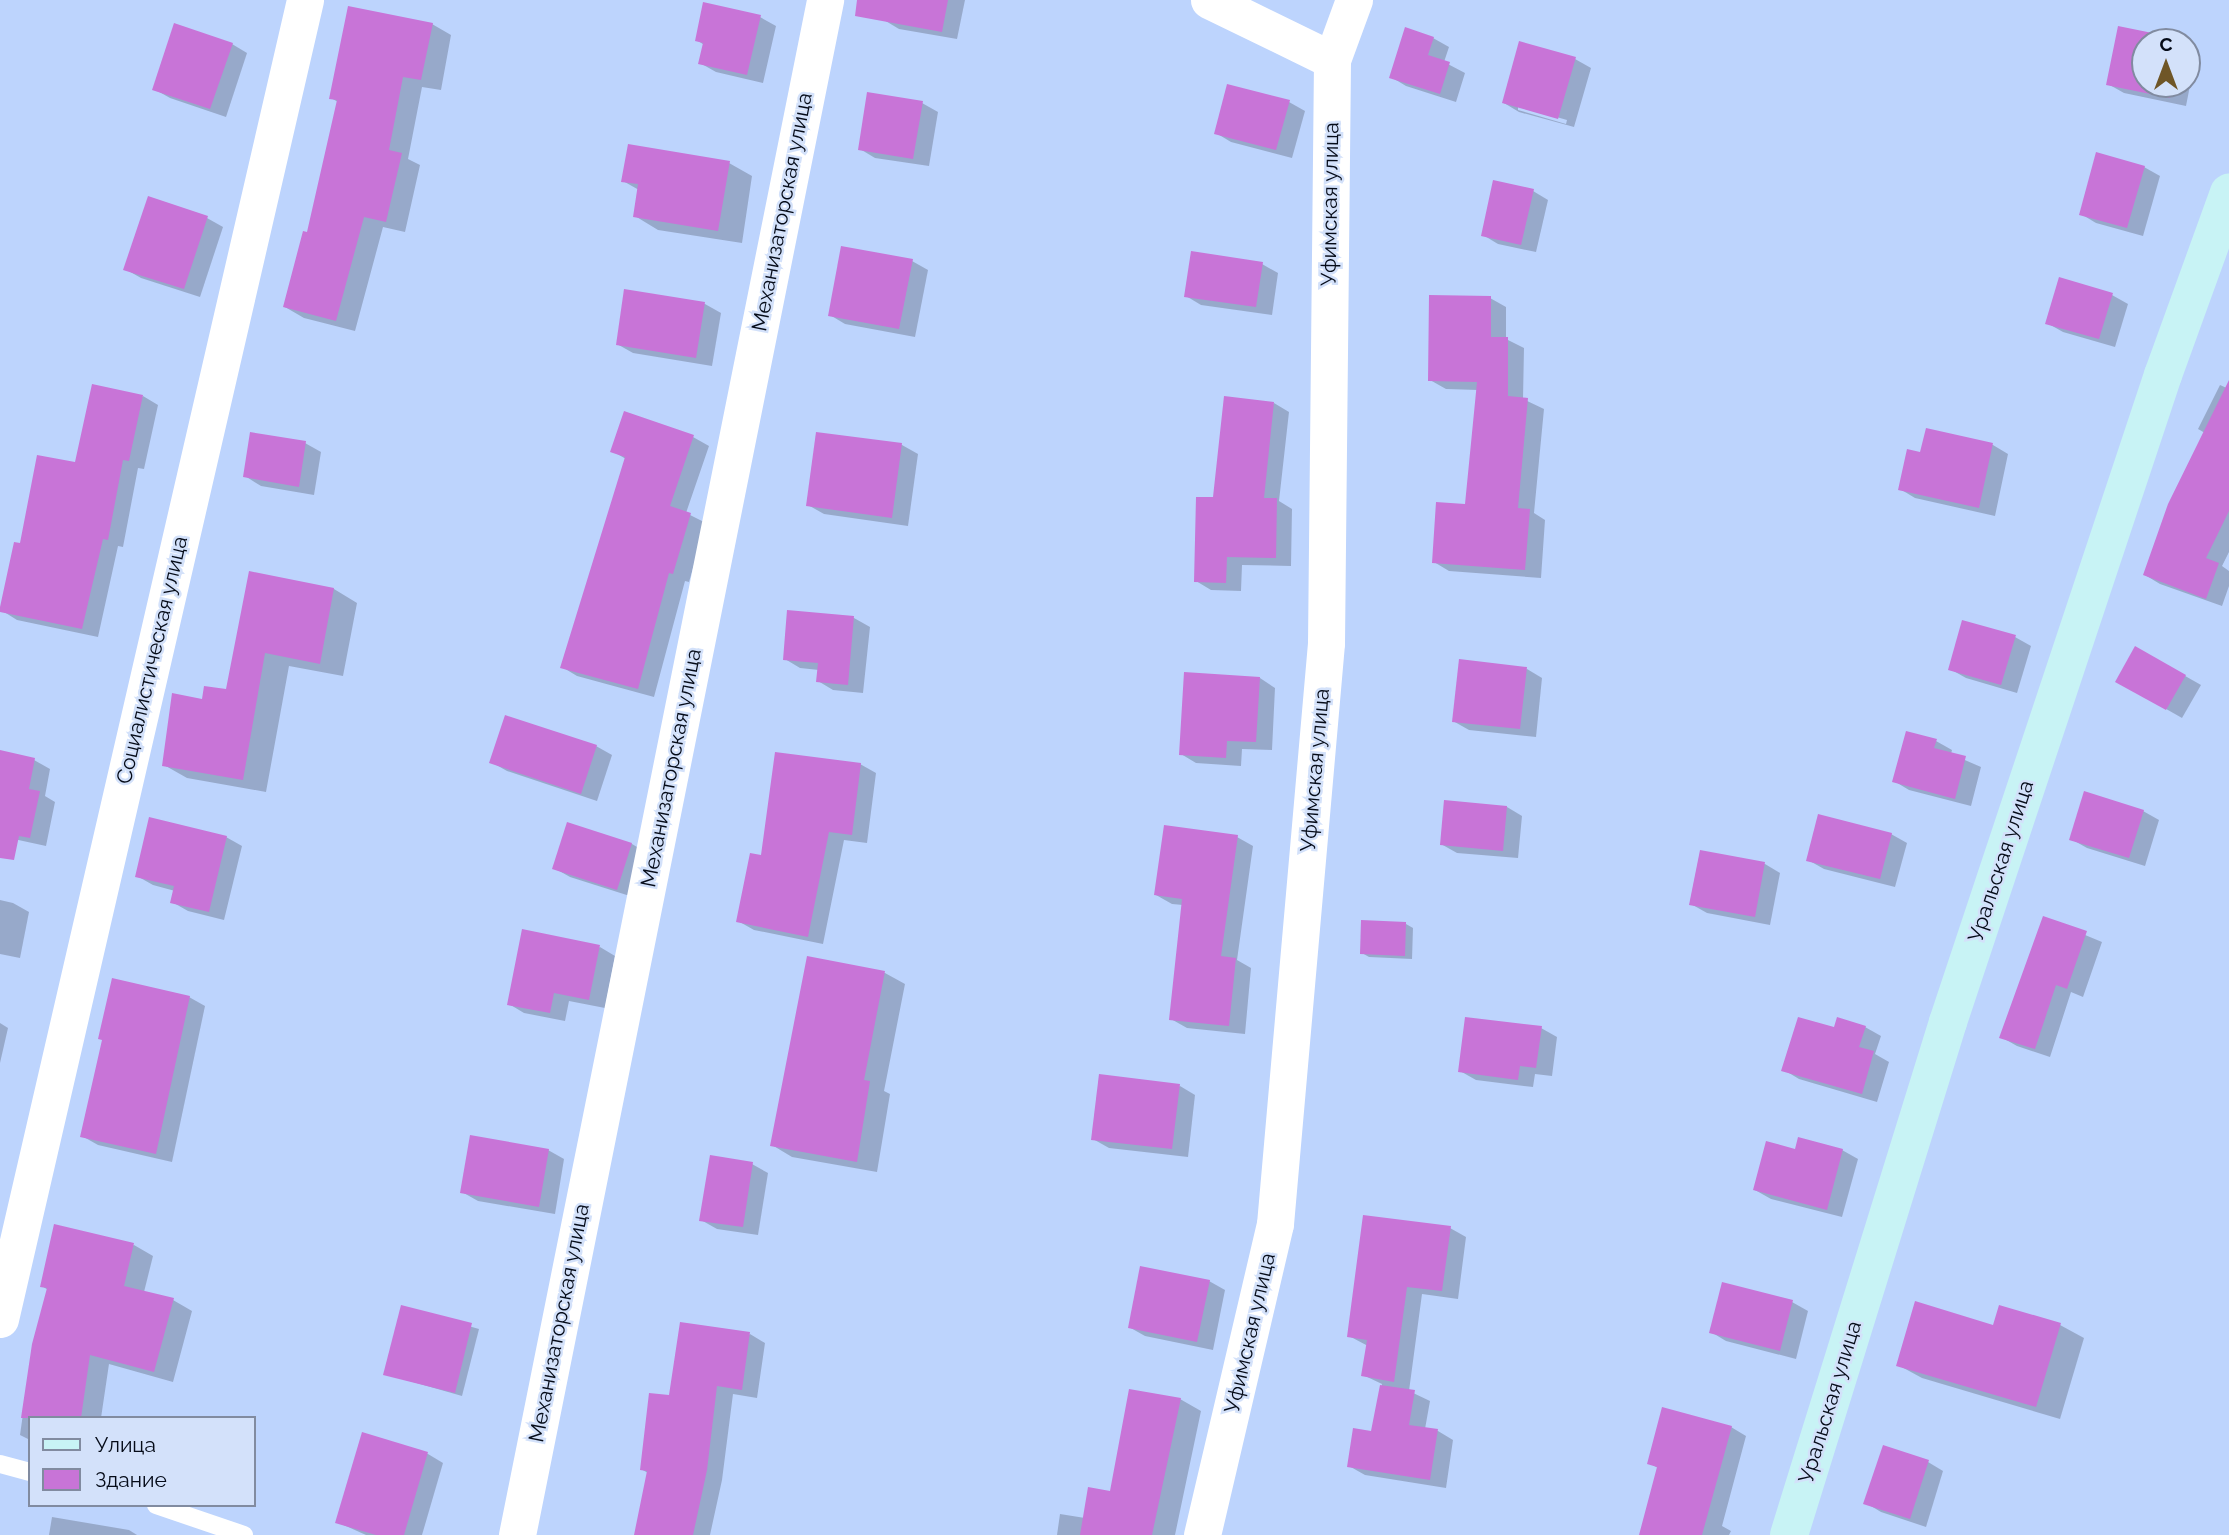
<!DOCTYPE html>
<html>
<head>
<meta charset="utf-8">
<style>
	body { margin:0 }
	#map { position:relative; width:2229px; height:1535px; overflow:hidden; background:#bdd4fd; font-family:Raleway,sans-serif }
	div>[style] { position:absolute }
	.shadow>* { inset:0; background:#0003 }
	.building>* { inset:0; background:#c874d7 }
	.lane>* { height:18px; margin:-9px; padding:0 9px; transform-origin:9px; border-radius:9px; background:#fff }
	.street>* { height:37px; margin:-18.5px; padding:0 18.5px; transform-origin:18.5px; border-radius:18.5px; background:#fff }
	.secondary>* { height:38px; margin:-19px; padding:0 19px; transform-origin:19px; border-radius:19px; background:#c8f3f5 }
	span { translate:-50% -50%; white-space:nowrap; text-align:center; line-height:1.15; -webkit-text-stroke:5px #d3e1fa; paint-order:stroke }
	.street-label { font-size:21px; color:#050b18 }
	.legend { position:absolute; left:28px; top:1416px; width:228px; height:91px; box-sizing:border-box; background:#d3e1fa; border:2px solid #818ba0; margin:0; padding:9px 12px; list-style:none; font-size:21px; color:#050b18 }
	.legend li { display:flex; align-items:center; gap:14px; height:35px }
	.legend b { width:35px; border:2px solid #818ba0 }
	.north { position:absolute; left:2131px; top:28px; width:70px; height:70px; box-sizing:border-box; background:#d3e1fa; border:2px solid #818ba0; border-radius:50%; rotate:0deg; font-size:19px; font-weight:700; line-height:28px; text-align:center; color:#050b18 }
	.north::after { content:''; display:block; margin:auto; width:24px; height:32px; background:#6f5627; clip-path:polygon(50% 0,100% 100%,50% 72%,0 100%) }
</style>
</head>
<body>
<div id="map">
	<div class="shadow">
		<div style="clip-path:polygon(887px 0,965px 0,957px 39px,899px 29px,884px 20px)"></div>
		<div style="clip-path:polygon(760px 17px,776px 26px,763px 83px,716px 72px,700px 63px,704px 45px,697px 40px)"></div>
		<div style="clip-path:polygon(432px 24px,451px 35px,441px 90px,422px 87px,408px 159px,420px 165px,405px 232px,383px 227px,355px 331px,304px 318px,285px 307px,308px 234px,338px 102px,331px 98px)"></div>
		<div style="clip-path:polygon(2120px 28px,2184px 42px,2145px 42px,2145px 84px,2187px 84px,2187px 44px,2197px 50px,2186px 106px,2124px 93px,2108px 84px)"></div>
		<div style="clip-path:polygon(1433px 38px,1449px 47px,1444px 62px,1465px 73px,1456px 102px,1406px 86px,1391px 77px)"></div>
		<div style="clip-path:polygon(232px 44px,247px 53px,226px 117px,170px 98px,154px 89px)"></div>
		<div style="clip-path:polygon(evenodd,1575px 59px,1591px 68px,1574px 127px,1519px 112px,1504px 103px,1575px 59px,1518px 106px,1567px 120px,1566px 124px,1518px 110px,1518px 106px)"></div>
		<div style="clip-path:polygon(1289px 102px,1305px 111px,1292px 158px,1231px 142px,1216px 133px)"></div>
		<div style="clip-path:polygon(922px 103px,938px 112px,929px 166px,875px 158px,860px 149px)"></div>
		<div style="clip-path:polygon(729px 163px,752px 176px,742px 243px,658px 230px,635px 216px,639px 190px,623px 181px)"></div>
		<div style="clip-path:polygon(2144px 167px,2160px 176px,2143px 236px,2096px 223px,2081px 214px)"></div>
		<div style="clip-path:polygon(1533px 191px,1548px 200px,1536px 252px,1498px 244px,1483px 235px)"></div>
		<div style="clip-path:polygon(149px 199px,207px 218px,223px 227px,200px 297px,141px 278px,125px 269px)"></div>
		<div style="clip-path:polygon(912px 261px,928px 270px,915px 337px,845px 324px,830px 315px)"></div>
		<div style="clip-path:polygon(1262px 264px,1278px 273px,1272px 315px,1201px 305px,1186px 296px)"></div>
		<div style="clip-path:polygon(626px 291px,705px 304px,721px 313px,712px 366px,633px 353px,617px 344px)"></div>
		<div style="clip-path:polygon(2112px 295px,2128px 304px,2115px 347px,2063px 332px,2047px 323px)"></div>
		<div style="clip-path:polygon(1490px 298px,1506px 307px,1506px 339px,1524px 348px,1523px 399px,1544px 409px,1534px 513px,1545px 520px,1541px 578px,1449px 571px,1434px 562px,1467px 506px,1478px 390px,1446px 389px,1430px 380px)"></div>
		<div style="clip-path:polygon(2220px 385px,2229px 389px,2229px 552px,2222px 566px,2229px 571px,2229px 586px,2222px 606px,2160px 584px,2145px 575px,2205px 433px,2198px 429px)"></div>
		<div style="clip-path:polygon(143px 396px,158px 405px,144px 469px,138px 468px,123px 547px,118px 546px,98px 637px,17px 620px,1px 610px,21px 545px,77px 464px)"></div>
		<div style="clip-path:polygon(1274px 403px,1289px 412px,1279px 501px,1292px 509px,1291px 566px,1242px 565px,1241px 591px,1211px 590px,1196px 581px,1214px 499px)"></div>
		<div style="clip-path:polygon(625px 413px,693px 437px,709px 446px,686px 513px,706px 523px,689px 582px,685px 581px,654px 697px,577px 676px,562px 667px,626px 459px,612px 451px)"></div>
		<div style="clip-path:polygon(1927px 430px,1993px 445px,2008px 454px,1995px 516px,1915px 498px,1900px 489px,1922px 454px)"></div>
		<div style="clip-path:polygon(817px 434px,902px 445px,918px 454px,908px 526px,824px 514px,808px 505px)"></div>
		<div style="clip-path:polygon(305px 443px,321px 452px,314px 495px,261px 486px,245px 476px)"></div>
		<div style="clip-path:polygon(250px 573px,334px 589px,357px 603px,343px 676px,289px 666px,266px 792px,187px 778px,164px 765px,203px 701px,227px 691px)"></div>
		<div style="clip-path:polygon(789px 612px,854px 618px,870px 627px,863px 693px,833px 690px,818px 681px,819px 670px,800px 668px,785px 659px)"></div>
		<div style="clip-path:polygon(2015px 637px,2031px 646px,2017px 693px,1966px 678px,1950px 669px)"></div>
		<div style="clip-path:polygon(2136px 648px,2201px 685px,2182px 718px,2117px 681px)"></div>
		<div style="clip-path:polygon(1527px 669px,1542px 678px,1536px 737px,1469px 730px,1453px 721px)"></div>
		<div style="clip-path:polygon(1260px 678px,1275px 688px,1272px 750px,1242px 749px,1241px 766px,1196px 763px,1181px 754px)"></div>
		<div style="clip-path:polygon(1936px 741px,1952px 750px,1951px 754px,1981px 767px,1971px 806px,1909px 790px,1894px 781px)"></div>
		<div style="clip-path:polygon(596px 746px,612px 755px,597px 801px,507px 771px,491px 762px)"></div>
		<div style="clip-path:polygon(0 752px,34px 760px,50px 769px,45px 796px,55px 802px,46px 846px,0 836px)"></div>
		<div style="clip-path:polygon(860px 764px,876px 773px,867px 843px,844px 840px,823px 944px,754px 930px,738px 921px,763px 857px)"></div>
		<div style="clip-path:polygon(1507px 807px,1522px 816px,1518px 858px,1457px 853px,1441px 844px)"></div>
		<div style="clip-path:polygon(2143px 811px,2159px 820px,2145px 866px,2087px 848px,2071px 839px)"></div>
		<div style="clip-path:polygon(568px 825px,632px 844px,647px 853px,633px 897px,570px 877px,554px 868px)"></div>
		<div style="clip-path:polygon(1891px 834px,1907px 843px,1895px 887px,1824px 869px,1808px 860px)"></div>
		<div style="clip-path:polygon(226px 837px,242px 846px,224px 920px,188px 911px,172px 902px,175px 891px,153px 885px,137px 876px)"></div>
		<div style="clip-path:polygon(1237px 837px,1253px 846px,1237px 960px,1251px 968px,1245px 1034px,1187px 1028px,1171px 1019px,1183px 905px,1172px 904px,1156px 895px)"></div>
		<div style="clip-path:polygon(1701px 852px,1765px 864px,1780px 873px,1770px 925px,1707px 913px,1691px 904px)"></div>
		<div style="clip-path:polygon(0 900px,13px 903px,29px 912px,20px 958px,0 954px)"></div>
		<div style="clip-path:polygon(2044px 918px,2102px 942px,2083px 997px,2071px 992px,2050px 1057px,2017px 1046px,2001px 1037px)"></div>
		<div style="clip-path:polygon(1406px 924px,1413px 928px,1412px 959px,1369px 957px,1362px 953px)"></div>
		<div style="clip-path:polygon(600px 947px,615px 956px,605px 1008px,569px 1001px,565px 1021px,524px 1013px,509px 1004px)"></div>
		<div style="clip-path:polygon(808px 958px,885px 973px,905px 984px,884px 1091px,890px 1094px,877px 1172px,792px 1157px,772px 1145px)"></div>
		<div style="clip-path:polygon(189px 997px,205px 1006px,172px 1162px,98px 1145px,82px 1136px,104px 1040px)"></div>
		<div style="clip-path:polygon(0 1023px,8px 1028px,0 1063px)"></div>
		<div style="clip-path:polygon(1865px 1027px,1881px 1036px,1875px 1054px,1889px 1062px,1877px 1102px,1799px 1079px,1784px 1070px,1835px 1029px)"></div>
		<div style="clip-path:polygon(1541px 1028px,1557px 1037px,1552px 1076px,1535px 1074px,1533px 1087px,1476px 1080px,1460px 1071px)"></div>
		<div style="clip-path:polygon(1180px 1086px,1195px 1095px,1188px 1157px,1109px 1148px,1093px 1139px)"></div>
		<div style="clip-path:polygon(548px 1150px,564px 1159px,555px 1214px,478px 1201px,462px 1192px)"></div>
		<div style="clip-path:polygon(1842px 1150px,1858px 1159px,1842px 1217px,1771px 1199px,1755px 1190px,1796px 1151px)"></div>
		<div style="clip-path:polygon(752px 1164px,768px 1173px,758px 1235px,717px 1229px,701px 1220px)"></div>
		<div style="clip-path:polygon(1450px 1228px,1466px 1237px,1458px 1299px,1422px 1294px,1409px 1391px,1430px 1401px,1425px 1429px,1438px 1431px,1453px 1440px,1446px 1488px,1365px 1475px,1349px 1466px,1373px 1433px,1382px 1384px,1363px 1375px,1368px 1346px,1349px 1336px)"></div>
		<div style="clip-path:polygon(134px 1245px,153px 1256px,144px 1292px,173px 1300px,192px 1311px,173px 1382px,109px 1364px,101px 1418px,30px 1418px,30px 1440px,20px 1435px,31px 1357px,48px 1290px,42px 1286px)"></div>
		<div style="clip-path:polygon(1209px 1281px,1225px 1290px,1213px 1350px,1145px 1336px,1129px 1327px)"></div>
		<div style="clip-path:polygon(1792px 1302px,1808px 1311px,1796px 1359px,1726px 1341px,1711px 1332px)"></div>
		<div style="clip-path:polygon(402px 1307px,479px 1329px,462px 1396px,385px 1374px)"></div>
		<div style="clip-path:polygon(2060px 1325px,2084px 1338px,2060px 1419px,1922px 1378px,1898px 1365px,1994px 1327px)"></div>
		<div style="clip-path:polygon(750px 1334px,765px 1343px,757px 1398px,733px 1394px,722px 1480px,710px 1535px,635px 1535px,648px 1473px,641px 1469px,670px 1397px)"></div>
		<div style="clip-path:polygon(1180px 1399px,1201px 1411px,1175px 1535px,1057px 1535px,1060px 1514px,1085px 1518px,1112px 1493px)"></div>
		<div style="clip-path:polygon(1731px 1427px,1746px 1436px,1722px 1526px,1731px 1531px,1729px 1535px,1640px 1535px,1658px 1468px,1649px 1463px)"></div>
		<div style="clip-path:polygon(363px 1434px,428px 1454px,443px 1463px,422px 1535px,366px 1535px,337px 1522px)"></div>
		<div style="clip-path:polygon(1928px 1462px,1943px 1471px,1926px 1527px,1881px 1512px,1866px 1503px)"></div>
		<div style="clip-path:polygon(52px 1517px,129px 1530px,137px 1535px,49px 1535px)"></div>
	</div>
	<div class="building">
		<div style="clip-path:polygon(857px 0,948px 0,942px 32px,855px 16px)"></div>
		<div style="clip-path:polygon(703px 2px,761px 15px,747px 75px,698px 64px,703px 43px,695px 41px)"></div>
		<div style="clip-path:polygon(348px 6px,433px 23px,421px 80px,403px 77px,389px 150px,402px 153px,386px 222px,364px 217px,336px 321px,283px 307px,303px 231px,307px 232px,337px 100px,329px 99px)"></div>
		<div style="clip-path:polygon(174px 23px,233px 43px,210px 109px,152px 90px)"></div>
		<div style="clip-path:polygon(2118px 26px,2182px 39px,2182px 42px,2145px 42px,2145px 84px,2173px 84px,2170px 98px,2106px 85px)"></div>
		<div style="clip-path:polygon(1405px 27px,1434px 37px,1428px 55px,1450px 62px,1440px 94px,1389px 78px)"></div>
		<div style="clip-path:polygon(1519px 41px,1576px 57px,1558px 119px,1502px 103px)"></div>
		<div style="clip-path:polygon(1227px 84px,1290px 100px,1276px 150px,1214px 134px)"></div>
		<div style="clip-path:polygon(867px 92px,923px 101px,913px 159px,858px 150px)"></div>
		<div style="clip-path:polygon(628px 144px,730px 161px,718px 231px,633px 217px,638px 184px,621px 182px)"></div>
		<div style="clip-path:polygon(2096px 152px,2145px 166px,2127px 228px,2079px 215px)"></div>
		<div style="clip-path:polygon(1493px 180px,1534px 189px,1521px 245px,1481px 236px)"></div>
		<div style="clip-path:polygon(148px 196px,208px 216px,184px 289px,123px 270px)"></div>
		<div style="clip-path:polygon(841px 246px,913px 259px,899px 329px,828px 316px)"></div>
		<div style="clip-path:polygon(1191px 251px,1263px 262px,1256px 307px,1184px 297px)"></div>
		<div style="clip-path:polygon(2059px 277px,2113px 293px,2099px 339px,2045px 324px)"></div>
		<div style="clip-path:polygon(624px 289px,705px 302px,696px 358px,616px 345px)"></div>
		<div style="clip-path:polygon(1429px 295px,1491px 296px,1491px 337px,1508px 337px,1508px 396px,1528px 398px,1518px 508px,1530px 509px,1525px 570px,1432px 563px,1436px 502px,1465px 504px,1477px 382px,1428px 381px)"></div>
		<div style="clip-path:polygon(2229px 380px,2229px 511px,2206px 558px,2219px 563px,2206px 599px,2143px 575px,2168px 504px)"></div>
		<div style="clip-path:polygon(92px 384px,143px 395px,129px 461px,123px 460px,108px 540px,103px 539px,82px 629px,0 612px,0 607px,14px 542px,20px 543px,37px 455px,75px 462px)"></div>
		<div style="clip-path:polygon(1224px 396px,1274px 402px,1264px 498px,1277px 498px,1276px 558px,1227px 557px,1226px 583px,1194px 582px,1196px 497px,1213px 497px)"></div>
		<div style="clip-path:polygon(624px 411px,694px 435px,670px 506px,691px 513px,673px 574px,669px 573px,638px 689px,560px 668px,625px 457px,610px 452px)"></div>
		<div style="clip-path:polygon(1926px 428px,1993px 443px,1979px 508px,1898px 490px,1907px 449px,1920px 452px)"></div>
		<div style="clip-path:polygon(250px 432px,306px 441px,299px 487px,243px 477px)"></div>
		<div style="clip-path:polygon(816px 432px,902px 443px,892px 518px,806px 506px)"></div>
		<div style="clip-path:polygon(249px 571px,334px 588px,320px 664px,265px 653px,243px 780px,162px 766px,172px 693px,202px 699px,204px 686px,226px 689px)"></div>
		<div style="clip-path:polygon(787px 610px,854px 616px,848px 685px,816px 682px,818px 663px,783px 660px)"></div>
		<div style="clip-path:polygon(1962px 620px,2016px 635px,2001px 685px,1948px 670px)"></div>
		<div style="clip-path:polygon(2135px 646px,2186px 675px,2166px 710px,2115px 682px)"></div>
		<div style="clip-path:polygon(1459px 659px,1527px 667px,1520px 729px,1452px 722px)"></div>
		<div style="clip-path:polygon(1184px 672px,1260px 677px,1256px 742px,1227px 741px,1226px 758px,1179px 755px)"></div>
		<div style="clip-path:polygon(505px 715px,597px 745px,581px 794px,489px 763px)"></div>
		<div style="clip-path:polygon(1906px 731px,1937px 739px,1934px 748px,1966px 756px,1955px 799px,1892px 782px)"></div>
		<div style="clip-path:polygon(0 750px,35px 758px,29px 789px,40px 791px,30px 838px,19px 836px,14px 860px,0 858px)"></div>
		<div style="clip-path:polygon(775px 752px,861px 763px,852px 835px,829px 832px,808px 937px,736px 922px,750px 853px,761px 855px)"></div>
		<div style="clip-path:polygon(2084px 791px,2144px 810px,2129px 858px,2069px 840px)"></div>
		<div style="clip-path:polygon(1444px 800px,1507px 806px,1503px 851px,1440px 845px)"></div>
		<div style="clip-path:polygon(1818px 814px,1892px 833px,1880px 879px,1806px 861px)"></div>
		<div style="clip-path:polygon(149px 817px,227px 836px,209px 912px,170px 903px,174px 886px,135px 877px)"></div>
		<div style="clip-path:polygon(567px 822px,632px 843px,617px 890px,552px 869px)"></div>
		<div style="clip-path:polygon(1164px 825px,1238px 835px,1221px 956px,1236px 958px,1229px 1026px,1169px 1020px,1182px 899px,1154px 895px)"></div>
		<div style="clip-path:polygon(1700px 850px,1765px 862px,1755px 917px,1689px 905px)"></div>
		<div style="clip-path:polygon(2043px 916px,2087px 931px,2067px 989px,2056px 985px,2035px 1049px,1999px 1038px)"></div>
		<div style="clip-path:polygon(1361px 920px,1406px 922px,1405px 956px,1360px 954px)"></div>
		<div style="clip-path:polygon(522px 929px,600px 945px,589px 1000px,554px 993px,550px 1013px,507px 1005px)"></div>
		<div style="clip-path:polygon(807px 956px,885px 971px,864px 1080px,870px 1081px,857px 1162px,770px 1146px)"></div>
		<div style="clip-path:polygon(112px 978px,190px 996px,156px 1154px,80px 1137px,102px 1040px,98px 1039px)"></div>
		<div style="clip-path:polygon(1465px 1017px,1542px 1026px,1536px 1068px,1520px 1066px,1518px 1080px,1458px 1072px)"></div>
		<div style="clip-path:polygon(1798px 1017px,1834px 1027px,1837px 1017px,1866px 1026px,1859px 1047px,1874px 1051px,1862px 1094px,1781px 1071px)"></div>
		<div style="clip-path:polygon(1099px 1074px,1180px 1084px,1172px 1149px,1091px 1140px)"></div>
		<div style="clip-path:polygon(470px 1135px,549px 1149px,539px 1207px,460px 1193px)"></div>
		<div style="clip-path:polygon(1798px 1137px,1843px 1149px,1827px 1210px,1753px 1190px,1766px 1141px,1795px 1149px)"></div>
		<div style="clip-path:polygon(710px 1155px,753px 1162px,743px 1227px,699px 1221px)"></div>
		<div style="clip-path:polygon(1363px 1215px,1451px 1226px,1442px 1291px,1407px 1287px,1394px 1382px,1361px 1376px,1367px 1340px,1347px 1337px)"></div>
		<div style="clip-path:polygon(54px 1224px,134px 1243px,124px 1286px,174px 1298px,154px 1372px,90px 1355px,81px 1418px,21px 1418px,32px 1344px,47px 1288px,40px 1287px)"></div>
		<div style="clip-path:polygon(1140px 1266px,1210px 1280px,1197px 1342px,1128px 1328px)"></div>
		<div style="clip-path:polygon(1722px 1282px,1793px 1300px,1780px 1351px,1709px 1333px)"></div>
		<div style="clip-path:polygon(1915px 1301px,1993px 1325px,1999px 1305px,2061px 1323px,2036px 1407px,1896px 1366px)"></div>
		<div style="clip-path:polygon(401px 1305px,472px 1323px,455px 1393px,383px 1375px)"></div>
		<div style="clip-path:polygon(680px 1322px,750px 1332px,742px 1390px,717px 1386px,707px 1470px,693px 1535px,634px 1535px,647px 1471px,640px 1470px,649px 1393px,669px 1395px)"></div>
		<div style="clip-path:polygon(1380px 1385px,1415px 1390px,1409px 1425px,1438px 1429px,1430px 1480px,1347px 1467px,1353px 1428px,1371px 1431px)"></div>
		<div style="clip-path:polygon(1129px 1389px,1181px 1398px,1152px 1535px,1080px 1535px,1088px 1487px,1110px 1491px)"></div>
		<div style="clip-path:polygon(1662px 1407px,1732px 1426px,1702px 1535px,1639px 1535px,1657px 1467px,1647px 1464px)"></div>
		<div style="clip-path:polygon(362px 1432px,428px 1452px,404px 1535px,376px 1535px,335px 1523px)"></div>
		<div style="clip-path:polygon(1883px 1445px,1929px 1460px,1910px 1519px,1863px 1504px)"></div>
	</div>
	<div class="lane">
		<div style="left:0;top:1464px;width:31px;rotate:15deg"></div>
		<div style="left:156px;top:1505px;width:93px;rotate:18.8deg"></div>
	</div>
	<div class="street">
		<div style="left:1209px;top:0;width:137px;rotate:26deg"></div>
		<div style="left:0;top:1319px;width:1354px;rotate:-76.98deg"></div>
		<div style="left:517px;top:1535px;width:1566px;rotate:-78.65deg"></div>
		<div style="left:1202px;top:1535px;width:319px;rotate:-76.8deg"></div>
		<div style="left:1275px;top:1224px;width:583px;rotate:-84.98deg"></div>
		<div style="left:1326px;top:643px;width:583px;rotate:-89.41deg"></div>
		<div style="left:1332px;top:60px;width:64px;rotate:-69.9deg"></div>
	</div>
	<div class="secondary">
		<div style="left:1789px;top:1535px;width:537px;rotate:-72.78deg"></div>
		<div style="left:1948px;top:1022px;width:682px;rotate:-71.62deg"></div>
		<div style="left:2163px;top:375px;width:194px;rotate:-70.1deg"></div>
	</div>
	<div class="street-label">
		<span style="left:1330px;top:204px;rotate:-89deg">Уфимская улица</span>
		<span style="left:782px;top:212px;rotate:-79deg">Механизаторская улица</span>
		<span style="left:152px;top:660px;rotate:-77deg">Социалистическая улица</span>
		<span style="left:671px;top:768px;rotate:-79deg">Механизаторская улица</span>
		<span style="left:1315px;top:770px;rotate:-85deg">Уфимская улица</span>
		<span style="left:2001px;top:861px;rotate:-72deg">Уральская улица</span>
		<span style="left:559px;top:1323px;rotate:-79deg">Механизаторская улица</span>
		<span style="left:1250px;top:1333px;rotate:-77deg">Уфимская улица</span>
		<span style="left:1830px;top:1402px;rotate:-73deg">Уральская улица</span>
	</div>
	<ul class="legend">
	<li><b style="height:9px;background:#c8f3f5"></b>Улица</li>
	<li><b style="height:19px;background:#c874d7"></b>Здание</li>
	</ul>
	<div class="north">С</div>
</div>
</body>
</html>
